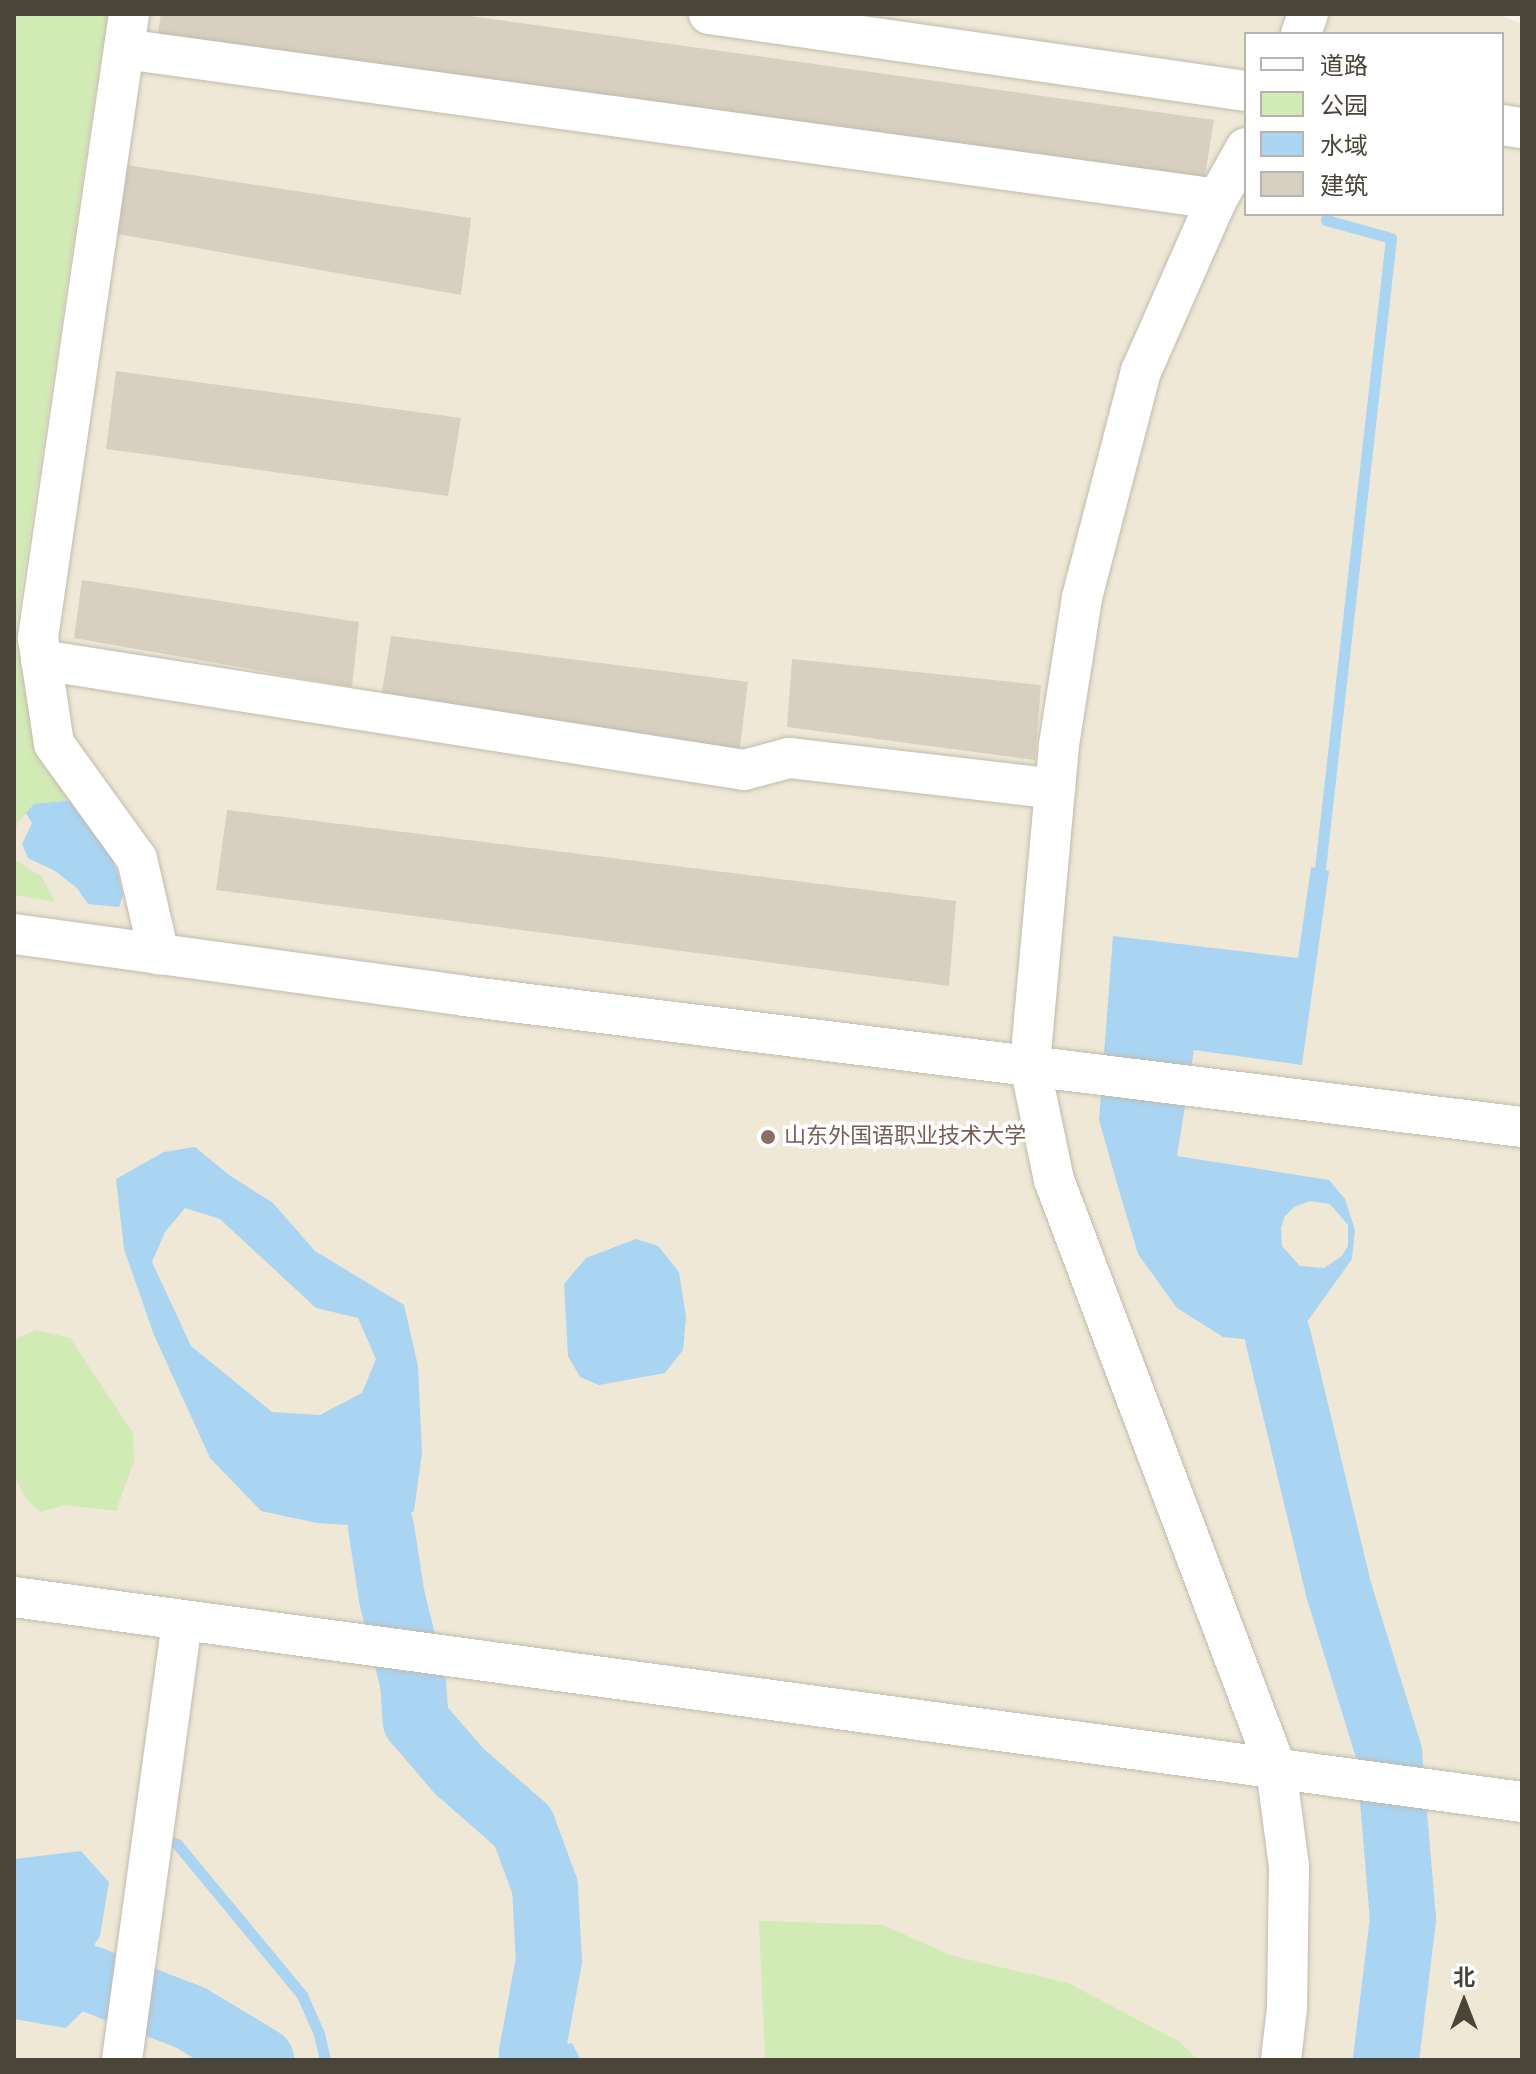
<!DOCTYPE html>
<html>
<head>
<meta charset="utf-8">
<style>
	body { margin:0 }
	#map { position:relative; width:1536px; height:2074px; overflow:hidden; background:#f6f3ec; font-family:"Alegreya Sans","Noto Sans SC",sans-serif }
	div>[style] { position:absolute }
	.education>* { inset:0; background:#efe8d6 }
	.green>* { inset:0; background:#d2eab5 }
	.water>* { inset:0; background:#a9d4f2 }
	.stream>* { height:11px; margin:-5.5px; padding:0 5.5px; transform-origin:5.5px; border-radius:5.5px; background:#a9d4f2 }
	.river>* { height:66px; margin:-33px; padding:0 33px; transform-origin:33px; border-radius:33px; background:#a9d4f2 }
	.building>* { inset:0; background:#d8cfc1 }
	.roads { filter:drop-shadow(0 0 2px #c2bbae) drop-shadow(0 0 2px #c2bbae) }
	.minor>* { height:40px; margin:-20px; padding:0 20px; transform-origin:20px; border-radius:20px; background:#fff }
	.dots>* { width:22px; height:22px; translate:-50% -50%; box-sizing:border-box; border:4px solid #fff; border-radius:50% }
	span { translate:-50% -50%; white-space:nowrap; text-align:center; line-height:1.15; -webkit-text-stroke:7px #fff; paint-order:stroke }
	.education-label { font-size:22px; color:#785e54 }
	.left { translate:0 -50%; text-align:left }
	.frame { position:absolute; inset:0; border:16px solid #4b4439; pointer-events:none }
	.legend { position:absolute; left:1244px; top:32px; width:260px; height:184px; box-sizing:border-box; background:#fff; border:2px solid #b7b4b0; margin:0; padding:10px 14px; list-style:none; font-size:24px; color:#4b4439 }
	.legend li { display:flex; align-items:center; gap:16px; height:40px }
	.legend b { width:40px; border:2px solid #b7b4b0 }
	.north { position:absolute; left:1424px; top:1962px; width:80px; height:80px; -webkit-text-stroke:6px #fff; paint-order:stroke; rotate:0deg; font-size:22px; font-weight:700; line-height:32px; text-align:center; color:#4b4439 }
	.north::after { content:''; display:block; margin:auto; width:28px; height:36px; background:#4b4439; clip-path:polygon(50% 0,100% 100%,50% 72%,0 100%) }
</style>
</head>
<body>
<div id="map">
	<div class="education">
		<div style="clip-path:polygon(evenodd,14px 14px,1497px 14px,1522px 24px,1522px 2060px,14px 2060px,14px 14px,1246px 34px,1502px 34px,1502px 214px,1246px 214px,1246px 34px)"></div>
	</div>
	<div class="green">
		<div style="clip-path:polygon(14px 14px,111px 14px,101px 54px,16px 625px,44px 768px,75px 800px,34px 804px,17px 824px,14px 844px)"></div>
		<div style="clip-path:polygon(14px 859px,42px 877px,55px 902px,14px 895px)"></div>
		<div style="clip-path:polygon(36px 1330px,70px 1338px,133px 1433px,134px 1461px,116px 1511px,65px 1505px,40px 1512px,26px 1499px,16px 1479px,14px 1356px,17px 1338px)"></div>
		<div style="clip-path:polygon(759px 1921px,883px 1925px,950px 1955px,1068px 1983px,1180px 2042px,1198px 2060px,765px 2060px)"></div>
	</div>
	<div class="water">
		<div style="clip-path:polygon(76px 800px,97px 821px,118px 874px,123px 895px,119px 907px,88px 904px,77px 888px,55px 871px,28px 858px,22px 844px,32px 823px,26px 813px,34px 804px)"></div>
		<div style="clip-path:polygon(evenodd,1311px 867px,1329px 871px,1302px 1065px,1194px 1050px,1177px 1156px,1329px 1180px,1345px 1199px,1355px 1230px,1352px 1259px,1302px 1329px,1263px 1341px,1223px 1337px,1177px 1308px,1138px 1254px,1116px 1180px,1099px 1120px,1113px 936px,1298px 958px,1311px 867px,1310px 1201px,1330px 1204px,1348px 1225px,1348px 1246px,1342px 1256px,1324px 1268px,1300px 1266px,1282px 1246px,1281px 1227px,1285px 1216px,1294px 1207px,1310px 1201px)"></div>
		<div style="clip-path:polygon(evenodd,195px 1147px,229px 1175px,273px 1203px,315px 1251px,404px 1305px,418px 1366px,422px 1453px,414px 1511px,381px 1527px,317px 1523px,261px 1511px,210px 1458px,154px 1335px,124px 1249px,116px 1179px,164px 1152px,195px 1147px,185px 1208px,220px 1219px,316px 1308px,358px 1318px,376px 1359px,362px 1393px,320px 1415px,272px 1412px,191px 1346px,152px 1262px,165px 1232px,185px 1208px)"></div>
		<div style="clip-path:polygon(636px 1239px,658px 1246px,679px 1272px,686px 1317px,683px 1350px,665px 1373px,599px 1385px,580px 1377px,568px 1356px,564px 1284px,586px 1258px)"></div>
		<div style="clip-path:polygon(81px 1851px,109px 1882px,100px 1936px,87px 1956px,89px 2005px,66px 2028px,14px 2019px,14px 1859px)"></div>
		<div style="clip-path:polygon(572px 2043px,581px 2060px,502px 2060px)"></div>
	</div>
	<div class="stream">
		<div style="left:1320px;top:869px;width:635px;rotate:-83.58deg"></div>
		<div style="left:1391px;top:238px;width:67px;rotate:-164.5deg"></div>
		<div style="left:1326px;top:220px;width:6px;rotate:-81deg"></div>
		<div style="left:158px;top:1836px;width:21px;rotate:23deg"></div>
		<div style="left:177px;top:1844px;width:196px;rotate:50.4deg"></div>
		<div style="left:302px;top:1995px;width:43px;rotate:66.4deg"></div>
		<div style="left:319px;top:2034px;width:27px;rotate:77deg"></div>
	</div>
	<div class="river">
		<div style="left:1278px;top:1337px;width:261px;rotate:76.5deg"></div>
		<div style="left:1339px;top:1591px;width:170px;rotate:72.8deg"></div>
		<div style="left:1389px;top:1753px;width:167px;rotate:85.2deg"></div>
		<div style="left:1403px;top:1919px;width:142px;rotate:96.9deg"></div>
		<div style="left:381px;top:1527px;width:72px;rotate:81.2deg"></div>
		<div style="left:392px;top:1598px;width:87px;rotate:76deg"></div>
		<div style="left:413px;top:1682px;width:39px;rotate:86deg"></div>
		<div style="left:416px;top:1721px;width:66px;rotate:49.3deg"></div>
		<div style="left:459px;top:1771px;width:85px;rotate:41.2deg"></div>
		<div style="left:523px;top:1827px;width:64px;rotate:69.9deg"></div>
		<div style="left:545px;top:1887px;width:73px;rotate:86.9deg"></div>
		<div style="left:549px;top:1960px;width:95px;rotate:100.4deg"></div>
		<div style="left:88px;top:1978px;width:110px;rotate:21.2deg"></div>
		<div style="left:191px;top:2018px;width:82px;rotate:31deg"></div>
	</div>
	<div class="building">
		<div style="clip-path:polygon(161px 14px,456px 14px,1214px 120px,1203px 187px,156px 43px)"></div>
		<div style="clip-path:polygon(127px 165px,471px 218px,461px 295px,118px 234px)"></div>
		<div style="clip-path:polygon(116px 371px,461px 418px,448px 496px,106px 449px)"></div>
		<div style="clip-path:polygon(82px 580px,359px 622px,352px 687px,74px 638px)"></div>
		<div style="clip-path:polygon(391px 636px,748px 682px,739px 755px,381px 698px)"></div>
		<div style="clip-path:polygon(792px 659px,1041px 685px,1035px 760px,787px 727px)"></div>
		<div style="clip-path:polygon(227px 810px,956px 901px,949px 986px,216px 890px)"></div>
	</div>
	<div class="roads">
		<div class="minor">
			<div style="left:129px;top:14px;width:631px;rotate:98.3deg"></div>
			<div style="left:38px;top:638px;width:107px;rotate:81.4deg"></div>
			<div style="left:54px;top:744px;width:142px;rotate:54.2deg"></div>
			<div style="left:137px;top:859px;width:98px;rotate:77deg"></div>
			<div style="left:709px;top:14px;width:542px;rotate:8.16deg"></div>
			<div style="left:1301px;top:34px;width:21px;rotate:-71deg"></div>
			<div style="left:124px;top:49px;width:1103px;rotate:7.81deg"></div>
			<div style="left:1502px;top:125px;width:20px;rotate:9deg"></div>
			<div style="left:1246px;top:148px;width:59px;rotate:119.6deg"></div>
			<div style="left:1217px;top:199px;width:188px;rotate:113.8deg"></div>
			<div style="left:1141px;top:371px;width:235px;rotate:104.6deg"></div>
			<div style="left:1082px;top:598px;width:149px;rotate:98.9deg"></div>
			<div style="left:1059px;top:745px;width:322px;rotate:95.2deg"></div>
			<div style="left:1030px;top:1066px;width:116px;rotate:78.1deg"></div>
			<div style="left:1054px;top:1180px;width:629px;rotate:69.32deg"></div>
			<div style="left:1276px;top:1768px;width:100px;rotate:82.5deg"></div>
			<div style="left:1289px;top:1867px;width:141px;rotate:90.8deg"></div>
			<div style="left:1287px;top:2008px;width:52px;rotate:96.6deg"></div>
			<div style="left:41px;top:660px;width:712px;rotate:8.89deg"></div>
			<div style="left:744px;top:770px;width:47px;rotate:-14.9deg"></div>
			<div style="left:789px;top:758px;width:268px;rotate:6.6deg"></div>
			<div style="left:14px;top:934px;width:454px;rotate:7.8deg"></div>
			<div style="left:464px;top:996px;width:1066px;rotate:7.06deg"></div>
			<div style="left:14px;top:1597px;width:1522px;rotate:7.74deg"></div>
			<div style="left:122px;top:2060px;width:443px;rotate:-82.2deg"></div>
		</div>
	</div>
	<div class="dots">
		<div style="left:768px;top:1137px;background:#8d6e63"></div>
	</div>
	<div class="education-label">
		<span class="left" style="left:784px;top:1137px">山东外国语职业技术大学</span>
	</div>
	<div class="frame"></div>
	<ul class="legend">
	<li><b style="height:10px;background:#fff"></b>道路</li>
	<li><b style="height:22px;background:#d2eab5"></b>公园</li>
	<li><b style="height:22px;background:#a9d4f2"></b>水域</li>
	<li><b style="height:22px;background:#d8cfc1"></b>建筑</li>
	</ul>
	<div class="north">北</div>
</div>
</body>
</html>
